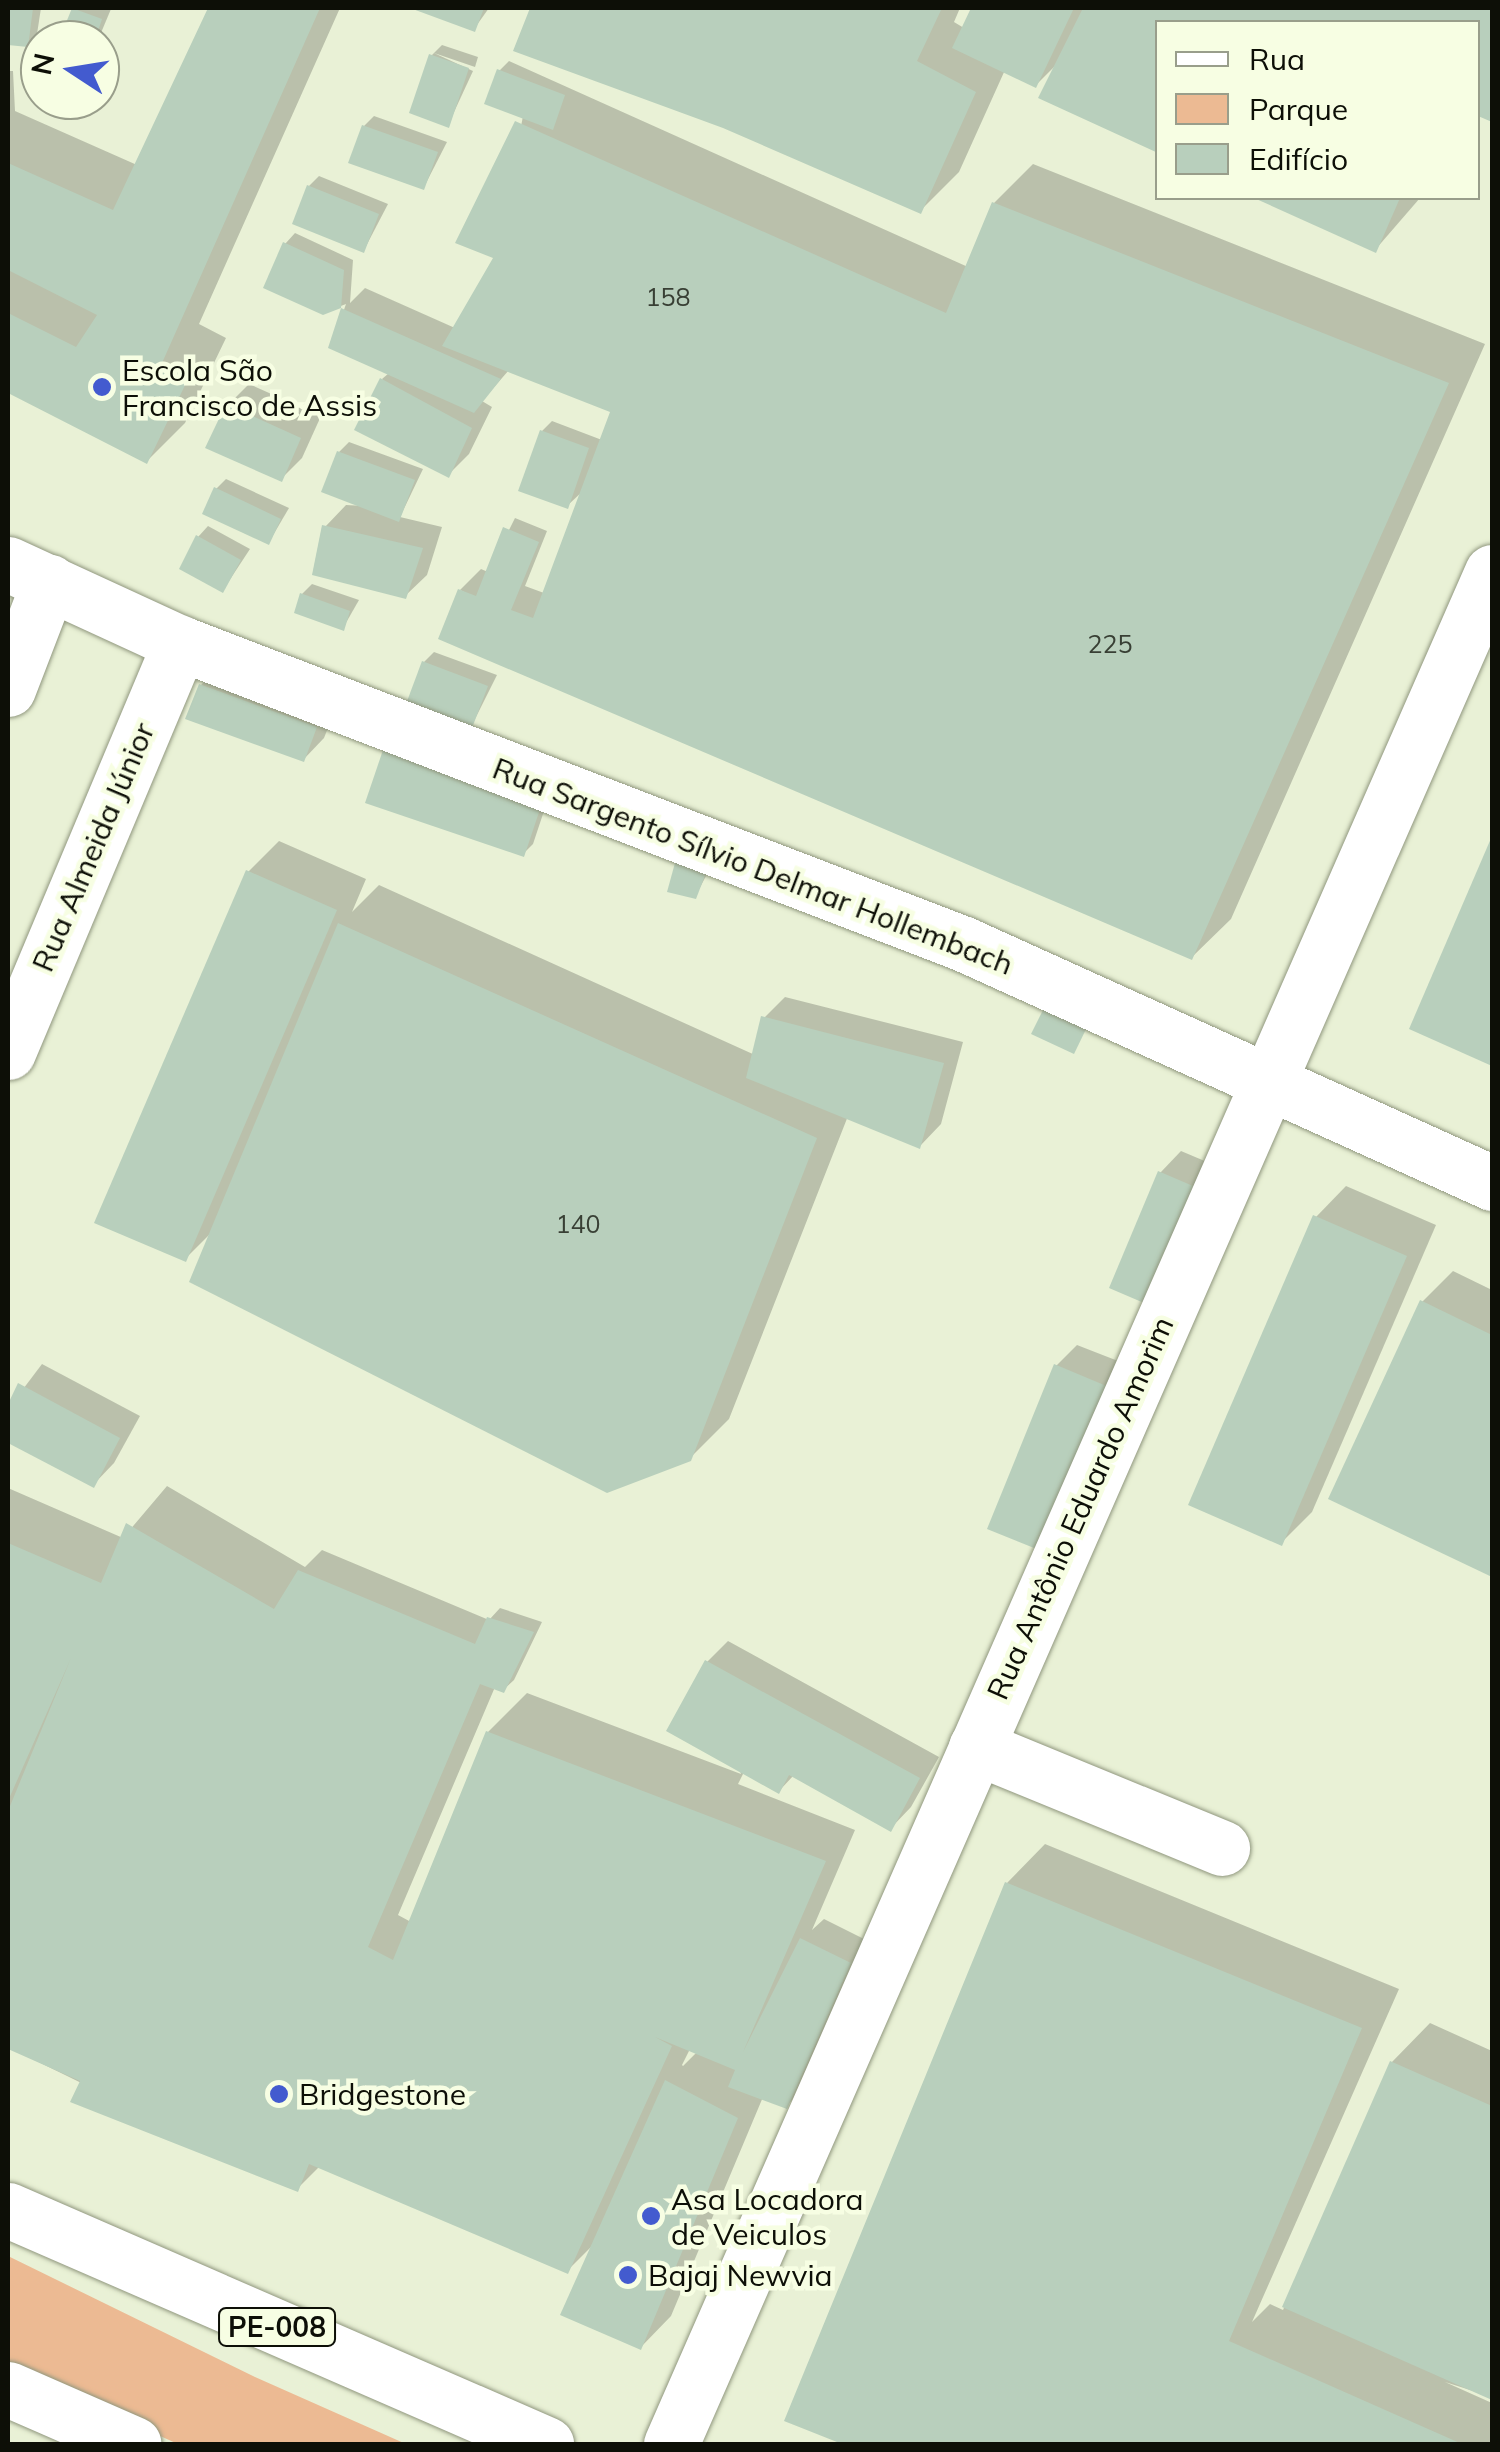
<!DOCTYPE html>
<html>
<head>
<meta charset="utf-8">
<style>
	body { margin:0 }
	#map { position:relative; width:1500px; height:2452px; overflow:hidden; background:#e9f1d6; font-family:Mulish,sans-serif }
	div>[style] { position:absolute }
	.green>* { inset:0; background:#ecba93 }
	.shadow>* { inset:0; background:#0003 }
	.building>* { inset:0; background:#b8cfbc }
	.roads { filter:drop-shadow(0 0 2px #90977e) drop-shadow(0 0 2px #90977e) }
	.minor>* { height:55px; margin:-27.5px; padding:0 27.5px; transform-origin:27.5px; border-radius:27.5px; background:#fff }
	.trunk>* { height:55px; margin:-27.5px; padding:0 27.5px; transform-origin:27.5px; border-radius:27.5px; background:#fff }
	.dots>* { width:28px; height:28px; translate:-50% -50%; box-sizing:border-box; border:5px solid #f7fee3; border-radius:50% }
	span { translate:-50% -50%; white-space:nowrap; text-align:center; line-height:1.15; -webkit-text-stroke:9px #f7fee3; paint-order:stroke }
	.number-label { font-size:25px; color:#383f34 }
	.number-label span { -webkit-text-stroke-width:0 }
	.shield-label span { padding:2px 8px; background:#f7fee3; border:2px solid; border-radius:8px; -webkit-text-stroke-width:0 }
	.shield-label { font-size:28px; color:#0d0f07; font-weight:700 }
	.poi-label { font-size:30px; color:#0d0f07 }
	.left { translate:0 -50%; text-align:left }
	.street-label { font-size:30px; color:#0d0f07 }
	.frame { position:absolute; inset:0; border:10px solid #0d0f07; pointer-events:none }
	.legend { position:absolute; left:1155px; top:20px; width:325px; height:180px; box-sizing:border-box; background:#f7fee3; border:2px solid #999e8b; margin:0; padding:12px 18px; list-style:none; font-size:30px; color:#0d0f07 }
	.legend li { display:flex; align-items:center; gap:20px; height:50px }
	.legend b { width:50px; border:2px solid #999e8b }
	.north { position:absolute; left:20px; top:20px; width:100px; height:100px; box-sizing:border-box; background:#f7fee3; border:2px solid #999e8b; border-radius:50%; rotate:282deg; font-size:28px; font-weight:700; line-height:40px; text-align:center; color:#0d0f07 }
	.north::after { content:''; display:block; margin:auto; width:35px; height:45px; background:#435bcf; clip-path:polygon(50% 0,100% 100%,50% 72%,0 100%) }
</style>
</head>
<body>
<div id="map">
	<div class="green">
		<div style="clip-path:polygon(8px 2256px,255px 2377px,406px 2444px,178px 2444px,8px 2368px)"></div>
	</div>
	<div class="shadow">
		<div style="clip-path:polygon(8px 8px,41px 8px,37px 34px,27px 44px,8px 42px)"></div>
		<div style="clip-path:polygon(76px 8px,111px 9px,98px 40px,67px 40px)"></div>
		<div style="clip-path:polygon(210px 8px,340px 8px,199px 324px,226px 338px,185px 423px,147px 461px,8px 391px,8px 71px,13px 71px,15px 111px,137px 165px)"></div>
		<div style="clip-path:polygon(416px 8px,489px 8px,474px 29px)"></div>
		<div style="clip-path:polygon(533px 8px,960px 8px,954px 22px,964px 28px,974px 8px,1492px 8px,1492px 119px,1478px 113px,1478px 22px,1158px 22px,1057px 64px,1036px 85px,1005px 70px,959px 172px,920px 211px,724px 126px,516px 50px)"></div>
		<div style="clip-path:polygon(442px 45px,478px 57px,475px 67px,434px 53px)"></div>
		<div style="clip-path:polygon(434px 53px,473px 71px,448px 125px,432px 55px)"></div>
		<div style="clip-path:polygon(509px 61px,968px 267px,994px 203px,1033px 164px,1485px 344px,1231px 919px,1192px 957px,460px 590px,481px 569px,488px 572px,515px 518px,547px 531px,525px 586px,544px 593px,584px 490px,567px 506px,542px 431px,552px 421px,602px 440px,613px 411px,509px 370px,482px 401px,492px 407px,469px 454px,448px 475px,382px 379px,389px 373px,331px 347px,346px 304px,323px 313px,285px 244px,295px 233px,353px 260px,350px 303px,365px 288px,455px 328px,496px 257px,523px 116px,499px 71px)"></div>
		<div style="clip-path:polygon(374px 116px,447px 142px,424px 187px,364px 126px)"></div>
		<div style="clip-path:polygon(319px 176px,388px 204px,364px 250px,309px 186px)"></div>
		<div style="clip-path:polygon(1260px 198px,1420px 198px,1375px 250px)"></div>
		<div style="clip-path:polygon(249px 384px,321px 416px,302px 458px,281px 479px,228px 405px)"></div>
		<div style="clip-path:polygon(349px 442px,423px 469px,400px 517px,442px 527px,427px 575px,405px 596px,325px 527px,346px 505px,365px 506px,339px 452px)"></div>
		<div style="clip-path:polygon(226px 479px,289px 508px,269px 542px,216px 489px)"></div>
		<div style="clip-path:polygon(208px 526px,250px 549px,223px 590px,198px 537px)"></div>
		<div style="clip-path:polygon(312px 584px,359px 600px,343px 628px,302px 594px)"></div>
		<div style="clip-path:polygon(434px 652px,497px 675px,472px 725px,424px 662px)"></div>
		<div style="clip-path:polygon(222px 664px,337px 705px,324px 738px,303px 760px,201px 685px)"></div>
		<div style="clip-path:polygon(385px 751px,550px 793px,533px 844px,523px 854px)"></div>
		<div style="clip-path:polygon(1492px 839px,1492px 1063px,1412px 1028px)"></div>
		<div style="clip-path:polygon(279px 841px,366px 879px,352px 912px,379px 885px,755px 1055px,764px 1018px,785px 997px,963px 1042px,941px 1124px,920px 1146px,848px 1116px,729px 1419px,689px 1459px,213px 1231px,185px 1259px,248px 872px)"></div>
		<div style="clip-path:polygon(690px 843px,717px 855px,695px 897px)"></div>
		<div style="clip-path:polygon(1181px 1151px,1226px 1170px,1179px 1285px,1160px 1173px)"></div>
		<div style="clip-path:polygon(1346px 1186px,1436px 1225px,1312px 1512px,1281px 1543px,1316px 1217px)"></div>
		<div style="clip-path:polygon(1453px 1271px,1492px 1290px,1492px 1574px,1331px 1498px,1422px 1302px)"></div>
		<div style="clip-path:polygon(1077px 1345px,1136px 1368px,1070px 1530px,1056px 1366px)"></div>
		<div style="clip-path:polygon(42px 1364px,140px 1416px,114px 1463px,93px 1485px,8px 1440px,8px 1409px)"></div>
		<div style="clip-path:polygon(evenodd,167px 1486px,305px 1567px,322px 1550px,489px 1620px,500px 1608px,542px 1622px,514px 1680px,503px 1690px,495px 1687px,398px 1915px,411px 1922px,488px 1732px,527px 1693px,741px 1774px,707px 1662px,728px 1641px,939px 1757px,911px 1807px,890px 1829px,794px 1775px,779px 1791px,744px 1772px,738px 1784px,855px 1830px,812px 1930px,824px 1919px,870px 1942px,808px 2085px,786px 2106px,763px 2097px,671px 2316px,641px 2347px,594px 2244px,567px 2271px,320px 2166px,297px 2189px,8px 2047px,8px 1488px,123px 1538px,167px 1486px,690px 2049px,697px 2052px,683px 2066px,682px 2065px,690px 2049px)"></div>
		<div style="clip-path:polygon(1045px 1844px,1399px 1989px,1252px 2322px,1270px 2304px,1283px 2310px,1392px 2062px,1430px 2023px,1492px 2051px,1492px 2397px,1445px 2382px,1492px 2403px,1492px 2444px,849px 2444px,788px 2420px,1007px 1883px)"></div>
	</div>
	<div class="building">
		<div style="clip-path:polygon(8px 8px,33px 8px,28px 47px,8px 45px)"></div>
		<div style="clip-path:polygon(72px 8px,102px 19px,95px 40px,59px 40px)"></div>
		<div style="clip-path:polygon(208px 8px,320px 8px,162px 363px,189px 377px,147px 464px,8px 393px,8px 313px,76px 347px,97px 315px,8px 270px,8px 163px,113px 210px)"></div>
		<div style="clip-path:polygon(410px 8px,484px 8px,475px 32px)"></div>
		<div style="clip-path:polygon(530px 8px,942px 8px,917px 61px,976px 92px,921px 214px,723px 128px,513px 51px)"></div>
		<div style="clip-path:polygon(971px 8px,1074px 8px,1036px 88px,952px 48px)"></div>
		<div style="clip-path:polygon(1083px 8px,1492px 8px,1492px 122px,1478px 116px,1478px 22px,1158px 22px,1158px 153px,1038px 98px)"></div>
		<div style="clip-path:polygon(429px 54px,469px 68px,449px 128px,409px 113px)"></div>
		<div style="clip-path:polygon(497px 69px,565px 95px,553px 130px,484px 104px)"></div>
		<div style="clip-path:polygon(515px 121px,946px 313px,992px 202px,1449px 383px,1192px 960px,438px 639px,458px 589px,476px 596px,503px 527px,539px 542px,511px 610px,533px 618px,610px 412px,442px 346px,493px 258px,455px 243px)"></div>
		<div style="clip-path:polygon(362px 125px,438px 152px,424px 190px,348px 163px)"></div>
		<div style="clip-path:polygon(307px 185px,379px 214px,364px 253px,292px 224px)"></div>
		<div style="clip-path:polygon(1254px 198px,1400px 198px,1376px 253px)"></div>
		<div style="clip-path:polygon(283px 242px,344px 270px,341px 308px,323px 315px,263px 288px)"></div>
		<div style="clip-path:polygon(341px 308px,501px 379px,474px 413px,328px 348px)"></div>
		<div style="clip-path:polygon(380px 378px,472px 428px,449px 478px,354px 430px)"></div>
		<div style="clip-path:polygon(226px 404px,301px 438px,282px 482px,205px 448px)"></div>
		<div style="clip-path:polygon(540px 430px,589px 448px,568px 509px,518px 491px)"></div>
		<div style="clip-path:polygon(337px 451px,415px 480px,399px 522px,321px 492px)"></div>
		<div style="clip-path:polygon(214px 487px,281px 519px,269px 545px,202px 514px)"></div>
		<div style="clip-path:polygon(322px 525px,423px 548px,406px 599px,312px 575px)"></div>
		<div style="clip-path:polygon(196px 535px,241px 560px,223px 593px,179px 569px)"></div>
		<div style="clip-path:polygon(300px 593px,350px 611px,344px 631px,294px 613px)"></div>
		<div style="clip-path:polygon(422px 661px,488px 686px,472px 728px,406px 704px)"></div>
		<div style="clip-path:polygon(199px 684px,317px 727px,304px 762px,185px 719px)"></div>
		<div style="clip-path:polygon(383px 750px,542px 803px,524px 857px,365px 803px)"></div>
		<div style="clip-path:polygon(1492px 836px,1492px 1066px,1409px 1029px)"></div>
		<div style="clip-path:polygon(678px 852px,709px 865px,696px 899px,667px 892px)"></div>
		<div style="clip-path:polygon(246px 870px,337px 910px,186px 1262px,94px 1223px)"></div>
		<div style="clip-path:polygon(338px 923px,817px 1138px,691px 1461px,607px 1493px,189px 1282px)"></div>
		<div style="clip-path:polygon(1046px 1004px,1089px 1023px,1074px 1054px,1031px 1034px)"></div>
		<div style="clip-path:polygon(761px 1016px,944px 1063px,920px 1149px,746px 1078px)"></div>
		<div style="clip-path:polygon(1158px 1171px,1207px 1192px,1158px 1309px,1109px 1288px)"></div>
		<div style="clip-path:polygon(1313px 1215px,1407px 1256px,1282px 1546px,1188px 1505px)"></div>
		<div style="clip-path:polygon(1420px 1300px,1492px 1335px,1492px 1577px,1328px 1499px)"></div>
		<div style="clip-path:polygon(1054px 1364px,1116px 1390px,1049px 1554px,987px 1529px)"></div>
		<div style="clip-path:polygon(18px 1383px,120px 1438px,94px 1488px,8px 1443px,8px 1404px)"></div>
		<div style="clip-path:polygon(126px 1523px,274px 1609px,298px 1570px,475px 1644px,487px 1617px,534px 1632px,504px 1693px,480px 1684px,368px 1947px,393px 1960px,486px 1731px,826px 1861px,743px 2052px,800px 1938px,851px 1963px,787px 2109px,728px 2087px,735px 2070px,655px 2037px,672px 2046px,568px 2274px,309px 2164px,298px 2192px,70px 2102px,80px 2081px,8px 2049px,8px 1811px,71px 1658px,8px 1801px,8px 1543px,101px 1583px)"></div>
		<div style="clip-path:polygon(705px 1660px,920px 1778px,891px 1832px,789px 1775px,779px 1794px,666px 1731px)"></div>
		<div style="clip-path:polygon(1005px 1882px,1362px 2028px,1229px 2341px,1462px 2444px,842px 2444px,784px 2421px)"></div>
		<div style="clip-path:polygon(1390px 2061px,1492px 2106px,1492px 2400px,1282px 2307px)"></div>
		<div style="clip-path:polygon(665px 2080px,738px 2118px,641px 2350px,560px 2315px)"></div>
	</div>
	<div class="roads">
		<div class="minor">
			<div style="left:8px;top:564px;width:189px;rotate:24.7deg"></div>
			<div style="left:180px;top:643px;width:840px;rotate:21deg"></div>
			<div style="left:964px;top:944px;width:580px;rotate:24.35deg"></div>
			<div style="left:8px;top:689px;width:115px;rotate:-69deg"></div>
			<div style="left:8px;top:1052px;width:444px;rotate:-67.2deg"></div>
			<div style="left:976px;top:1747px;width:266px;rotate:22.3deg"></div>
			<div style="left:671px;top:2444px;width:2044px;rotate:-66.32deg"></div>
		</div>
		<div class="trunk">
			<div style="left:8px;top:2210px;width:587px;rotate:23.51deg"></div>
			<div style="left:8px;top:2389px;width:137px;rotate:23.6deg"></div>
		</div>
	</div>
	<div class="dots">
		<div style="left:102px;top:387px;background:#435bcf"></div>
		<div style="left:279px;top:2094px;background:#435bcf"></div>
		<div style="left:651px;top:2216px;background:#435bcf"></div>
		<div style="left:628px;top:2275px;background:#435bcf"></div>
	</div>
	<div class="number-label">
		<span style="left:668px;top:297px">158</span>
		<span style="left:1110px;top:644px">225</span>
		<span style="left:578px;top:1224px">140</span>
	</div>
	<div class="shield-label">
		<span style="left:277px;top:2327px">PE-008</span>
	</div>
	<div class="poi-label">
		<span class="left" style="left:122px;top:387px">Escola São<br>Francisco de Assis</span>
		<span class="left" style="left:299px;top:2094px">Bridgestone</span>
		<span class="left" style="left:671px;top:2216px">Asa Locadora<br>de Veiculos</span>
		<span class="left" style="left:648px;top:2275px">Bajaj Newvia</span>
	</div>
	<div class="street-label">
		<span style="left:93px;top:847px;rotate:-67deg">Rua Almeida Júnior</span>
		<span style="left:753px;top:866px;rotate:21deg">Rua Sargento Sílvio Delmar Hollembach</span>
		<span style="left:1080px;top:1508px;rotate:-66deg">Rua Antônio Eduardo Amorim</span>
	</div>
	<div class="frame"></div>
	<ul class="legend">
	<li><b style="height:12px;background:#fff"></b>Rua</li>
	<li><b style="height:28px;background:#ecba93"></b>Parque</li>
	<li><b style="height:28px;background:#b8cfbc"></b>Edifício</li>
	</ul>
	<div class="north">N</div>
</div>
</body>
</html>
